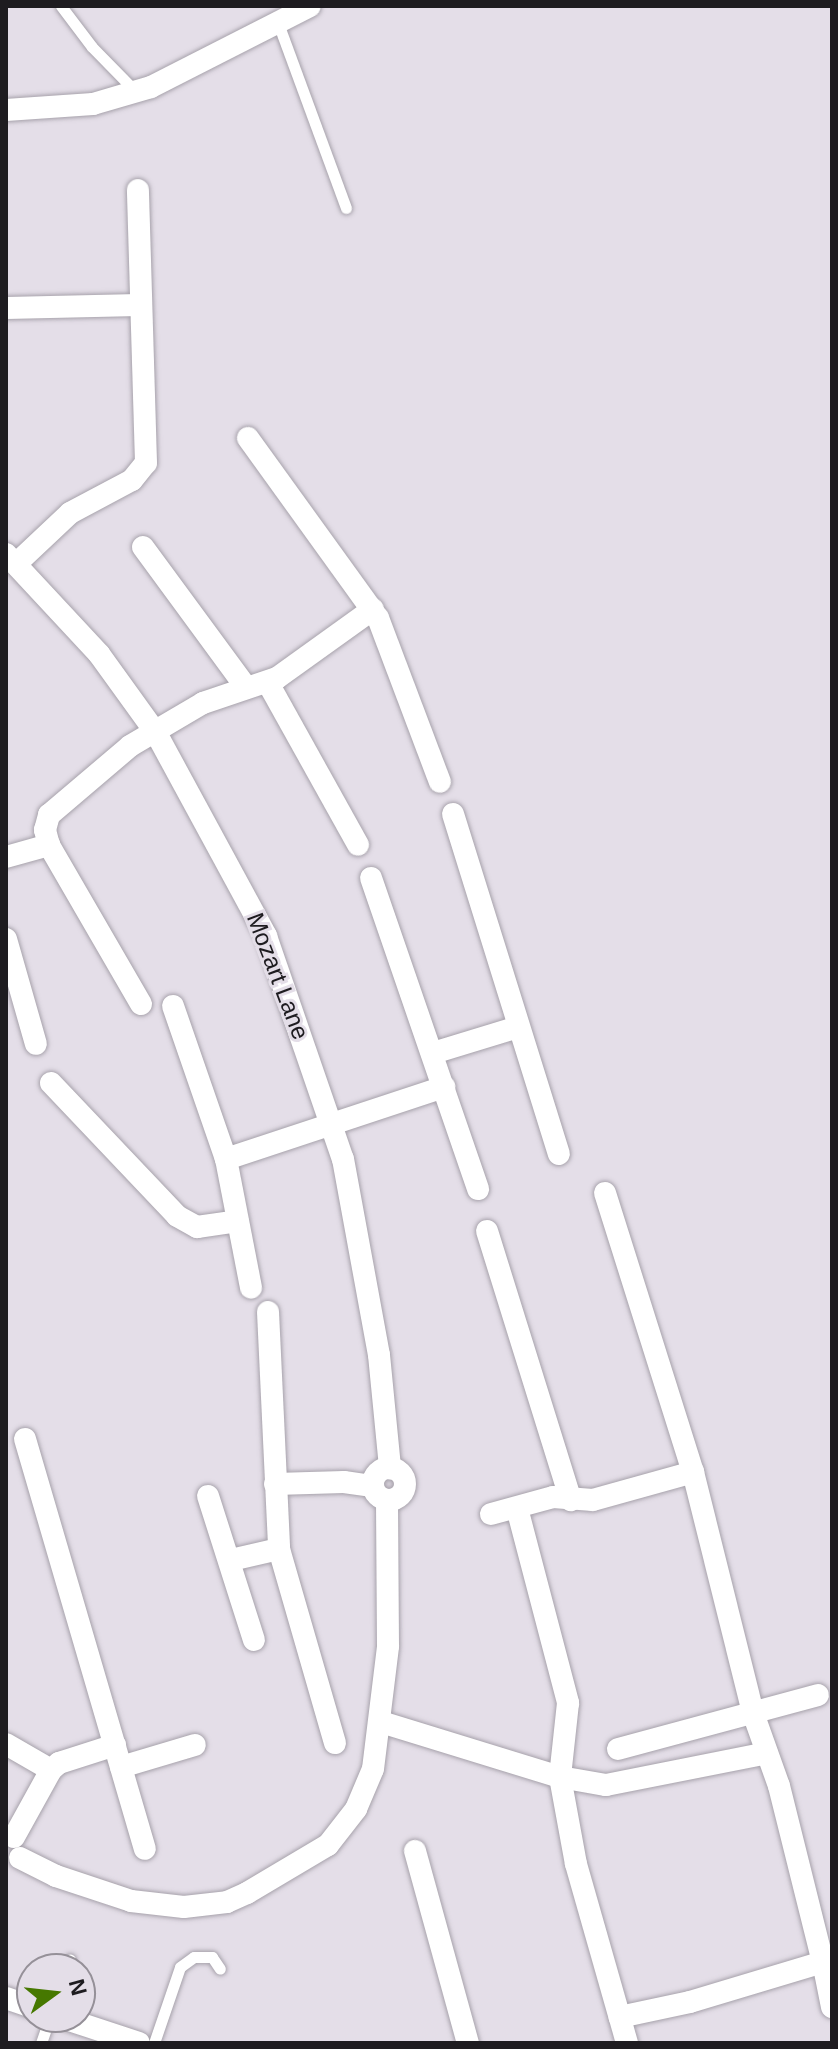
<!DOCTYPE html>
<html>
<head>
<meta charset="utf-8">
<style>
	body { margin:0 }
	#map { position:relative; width:838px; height:2049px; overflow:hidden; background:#e4dee8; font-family:Arial,sans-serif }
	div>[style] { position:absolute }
	.roads { filter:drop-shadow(0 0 2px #a7a2ab) drop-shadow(0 0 2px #a7a2ab) }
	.service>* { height:11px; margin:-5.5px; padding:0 5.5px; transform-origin:5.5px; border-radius:5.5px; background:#fff }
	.minor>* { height:22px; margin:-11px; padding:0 11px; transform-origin:11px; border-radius:11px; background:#fff }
	.minor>.ring { margin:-11px; padding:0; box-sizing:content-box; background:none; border:22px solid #fff; border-radius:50% }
	span { translate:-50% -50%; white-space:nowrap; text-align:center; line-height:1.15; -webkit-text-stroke:6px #e4dee8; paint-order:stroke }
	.street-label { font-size:24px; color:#1e1c20 }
	.frame { position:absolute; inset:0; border:8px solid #1e1c20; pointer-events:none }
	.north { position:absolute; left:16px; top:1953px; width:80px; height:80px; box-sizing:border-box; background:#e4dee8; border:2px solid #959098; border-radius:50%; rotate:75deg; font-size:22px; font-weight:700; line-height:32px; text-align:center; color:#1e1c20 }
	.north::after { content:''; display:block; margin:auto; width:28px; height:36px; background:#467800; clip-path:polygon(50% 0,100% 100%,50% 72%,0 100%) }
</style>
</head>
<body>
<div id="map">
	<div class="roads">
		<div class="service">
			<div style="left:61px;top:6px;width:51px;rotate:52.9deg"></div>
			<div style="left:92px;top:47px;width:63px;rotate:45.6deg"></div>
			<div style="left:278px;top:23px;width:197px;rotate:69.8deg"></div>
			<div style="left:67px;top:1969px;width:10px;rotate:-73deg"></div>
			<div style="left:41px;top:2043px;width:28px;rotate:-71deg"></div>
			<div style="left:154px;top:2043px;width:80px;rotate:-71.1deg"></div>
			<div style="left:180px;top:1967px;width:17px;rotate:-36deg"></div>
			<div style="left:194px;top:1957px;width:18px"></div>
			<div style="left:212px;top:1957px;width:14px;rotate:56deg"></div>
		</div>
		<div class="minor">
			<div style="left:6px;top:110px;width:87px;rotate:-3.9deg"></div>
			<div style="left:93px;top:104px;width:60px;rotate:-16.3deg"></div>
			<div style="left:151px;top:87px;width:178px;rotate:-27deg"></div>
			<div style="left:6px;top:308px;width:133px;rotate:-1.3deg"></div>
			<div style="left:248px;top:438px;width:222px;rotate:54.2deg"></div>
			<div style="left:378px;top:618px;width:175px;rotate:69.3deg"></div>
			<div style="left:143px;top:547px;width:172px;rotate:53.7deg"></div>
			<div style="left:6px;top:554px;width:137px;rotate:47.1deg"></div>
			<div style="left:99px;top:654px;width:97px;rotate:54.2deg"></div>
			<div style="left:156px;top:733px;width:231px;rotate:61.5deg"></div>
			<div style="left:266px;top:936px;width:236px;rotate:71deg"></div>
			<div style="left:343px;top:1159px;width:199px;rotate:79.6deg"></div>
			<div style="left:379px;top:1355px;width:114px;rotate:84.4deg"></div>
			<div style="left:17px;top:563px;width:73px;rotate:-43.3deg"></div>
			<div style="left:70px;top:513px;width:70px;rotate:-28deg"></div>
			<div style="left:132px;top:480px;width:22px;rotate:-51deg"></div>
			<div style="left:146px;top:463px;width:273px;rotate:-91.7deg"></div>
			<div style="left:268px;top:683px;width:185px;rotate:60.9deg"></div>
			<div style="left:453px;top:814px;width:356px;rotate:72.7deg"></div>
			<div style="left:6px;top:857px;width:45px;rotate:-15.6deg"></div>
			<div style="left:371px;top:878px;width:329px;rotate:71deg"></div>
			<div style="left:6px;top:939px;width:109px;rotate:74.1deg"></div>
			<div style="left:141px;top:1004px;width:184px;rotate:-120.1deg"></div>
			<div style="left:49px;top:845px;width:16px;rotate:-105deg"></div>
			<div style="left:45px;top:830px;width:16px;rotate:-75deg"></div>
			<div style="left:49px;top:815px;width:106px;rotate:-40.4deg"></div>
			<div style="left:130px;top:746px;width:85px;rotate:-30.5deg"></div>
			<div style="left:203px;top:703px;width:78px;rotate:-18.7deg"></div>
			<div style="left:277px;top:678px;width:118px;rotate:-35.7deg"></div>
			<div style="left:173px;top:1006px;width:162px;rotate:70.9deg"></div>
			<div style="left:226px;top:1159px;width:131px;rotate:79deg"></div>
			<div style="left:433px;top:1053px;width:89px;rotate:-17deg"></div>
			<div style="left:51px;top:1083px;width:183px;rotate:46.5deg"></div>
			<div style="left:177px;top:1216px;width:23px;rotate:29deg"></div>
			<div style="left:197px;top:1227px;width:41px;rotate:-8.3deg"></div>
			<div style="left:226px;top:1159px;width:230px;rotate:-18.3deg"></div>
			<div style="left:605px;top:1193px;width:293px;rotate:72.5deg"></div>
			<div style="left:693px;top:1472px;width:248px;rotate:76deg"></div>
			<div style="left:753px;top:1713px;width:77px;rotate:70.4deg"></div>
			<div style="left:779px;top:1786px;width:181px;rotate:76deg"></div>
			<div style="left:823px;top:1962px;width:139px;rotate:163.3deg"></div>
			<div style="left:690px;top:2002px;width:72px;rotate:167.9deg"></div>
			<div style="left:487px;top:1231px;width:282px;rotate:72.7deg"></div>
			<div style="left:268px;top:1312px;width:237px;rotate:87.3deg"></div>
			<div style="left:279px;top:1549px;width:202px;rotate:73.9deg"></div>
			<div style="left:25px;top:1439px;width:427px;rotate:73.7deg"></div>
			<div class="ring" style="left:373px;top:1468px;width:10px;height:10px"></div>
			<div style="left:275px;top:1484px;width:69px;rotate:-1.7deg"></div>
			<div style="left:344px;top:1482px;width:29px;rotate:8deg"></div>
			<div style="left:208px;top:1496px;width:151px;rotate:72.3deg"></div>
			<div style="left:517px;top:1508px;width:202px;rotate:75.3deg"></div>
			<div style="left:568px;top:1703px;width:74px;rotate:96.2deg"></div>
			<div style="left:560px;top:1777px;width:88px;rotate:79.6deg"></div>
			<div style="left:576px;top:1864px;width:186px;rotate:74.1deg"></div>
			<div style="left:491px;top:1514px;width:64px;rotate:-15.3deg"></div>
			<div style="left:553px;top:1497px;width:40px;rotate:4.3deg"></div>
			<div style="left:593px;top:1500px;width:104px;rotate:-15.6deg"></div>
			<div style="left:231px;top:1560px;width:49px;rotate:-12.9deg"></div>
			<div style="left:381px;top:1722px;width:187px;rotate:17.1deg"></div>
			<div style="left:560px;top:1777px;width:47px;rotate:9.9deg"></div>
			<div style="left:606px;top:1785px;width:164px;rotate:-11.2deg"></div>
			<div style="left:6px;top:1744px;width:52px;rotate:30deg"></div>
			<div style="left:618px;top:1749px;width:207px;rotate:-15.1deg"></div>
			<div style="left:121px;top:1767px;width:77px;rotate:-16.6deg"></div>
			<div style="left:14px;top:1837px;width:77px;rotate:-61.1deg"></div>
			<div style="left:51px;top:1770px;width:11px;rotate:-41deg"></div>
			<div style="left:59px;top:1763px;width:59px;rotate:-17.8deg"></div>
			<div style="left:415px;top:1851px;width:199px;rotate:74.6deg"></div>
			<div style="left:20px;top:1858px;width:40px;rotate:26.6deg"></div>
			<div style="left:56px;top:1876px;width:79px;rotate:18.4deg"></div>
			<div style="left:131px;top:1901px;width:53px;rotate:6.5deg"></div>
			<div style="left:184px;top:1907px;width:43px;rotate:-6.6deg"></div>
			<div style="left:227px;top:1902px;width:22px;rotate:-24deg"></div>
			<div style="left:247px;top:1893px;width:94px;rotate:-30.7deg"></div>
			<div style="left:328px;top:1845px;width:46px;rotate:-52.1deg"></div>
			<div style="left:356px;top:1809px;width:43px;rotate:-67deg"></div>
			<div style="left:373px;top:1769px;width:124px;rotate:-83deg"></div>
			<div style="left:388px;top:1646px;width:146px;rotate:-90.4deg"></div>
			<div style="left:823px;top:1962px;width:46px;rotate:78.7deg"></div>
			<div style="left:6px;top:1998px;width:28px;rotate:19deg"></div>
			<div style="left:60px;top:2017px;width:83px;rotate:18.2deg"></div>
		</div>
	</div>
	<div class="street-label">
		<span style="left:278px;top:976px;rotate:69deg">Mozart Lane</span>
	</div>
	<div class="frame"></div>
	<div class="north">N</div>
</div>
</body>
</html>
